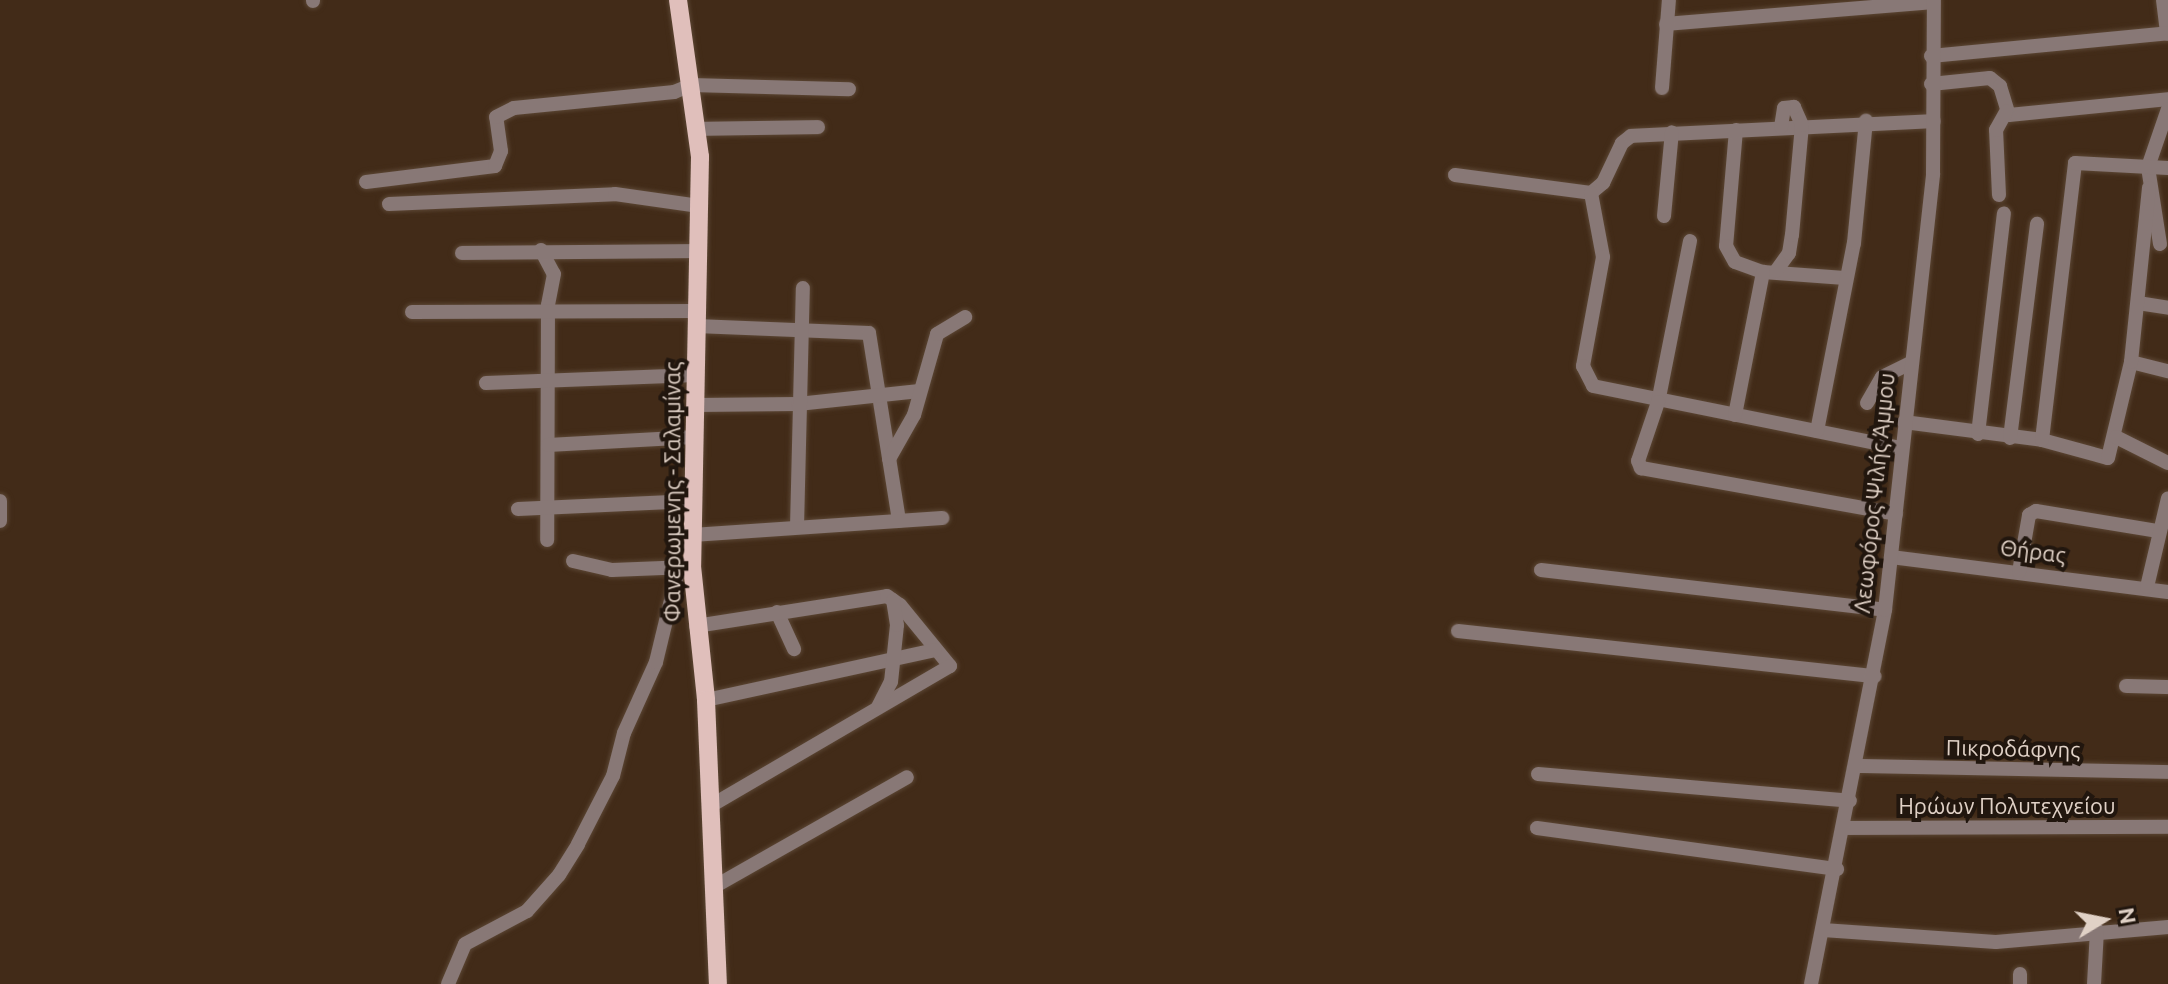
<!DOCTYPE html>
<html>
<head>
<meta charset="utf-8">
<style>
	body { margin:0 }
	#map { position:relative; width:2168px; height:984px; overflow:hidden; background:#422b18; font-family:Ubuntu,sans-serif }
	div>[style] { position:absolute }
	.roads { filter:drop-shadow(0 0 2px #5b4634) drop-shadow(0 0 2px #5b4634) }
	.minor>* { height:14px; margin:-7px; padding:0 7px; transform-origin:7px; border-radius:7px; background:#887876 }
	.major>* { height:18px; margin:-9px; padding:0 9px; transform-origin:9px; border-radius:9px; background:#e0bfbb }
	span { translate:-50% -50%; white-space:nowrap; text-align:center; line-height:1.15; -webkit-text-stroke:8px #21160e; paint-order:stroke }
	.street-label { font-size:22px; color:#e0d1c6 }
	.north { position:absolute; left:2064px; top:880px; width:80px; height:80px; -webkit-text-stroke:6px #21160e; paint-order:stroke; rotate:80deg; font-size:22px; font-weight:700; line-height:32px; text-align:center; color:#e0d1c6 }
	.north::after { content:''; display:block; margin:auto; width:28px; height:36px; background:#e0d1c6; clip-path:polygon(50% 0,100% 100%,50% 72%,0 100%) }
</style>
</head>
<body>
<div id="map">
	<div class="roads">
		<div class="minor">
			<div style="left:313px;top:0;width:1px;rotate:90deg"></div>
			<div style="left:2163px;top:0;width:34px;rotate:83deg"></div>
			<div style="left:1666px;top:24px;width:268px;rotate:-4.7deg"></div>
			<div style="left:1931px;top:56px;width:238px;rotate:-5.5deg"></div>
			<div style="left:1931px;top:84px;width:59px;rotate:-5.8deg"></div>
			<div style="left:1990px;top:78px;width:13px;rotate:39deg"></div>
			<div style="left:2000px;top:86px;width:30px;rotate:73deg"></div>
			<div style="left:2009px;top:115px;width:160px;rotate:-5.7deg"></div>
			<div style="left:1662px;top:88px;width:88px;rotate:-85.5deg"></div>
			<div style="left:697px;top:129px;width:121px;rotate:-0.9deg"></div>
			<div style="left:1736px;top:130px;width:116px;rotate:94.9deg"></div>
			<div style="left:1726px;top:246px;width:18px;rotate:61deg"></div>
			<div style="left:1735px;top:262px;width:30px;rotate:20deg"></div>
			<div style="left:1763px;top:272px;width:82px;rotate:4.2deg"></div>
			<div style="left:1455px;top:175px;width:137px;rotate:7.5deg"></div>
			<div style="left:1591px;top:193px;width:16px;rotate:-40deg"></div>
			<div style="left:1603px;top:183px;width:44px;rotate:-64.6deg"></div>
			<div style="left:1622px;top:143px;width:11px;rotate:-38deg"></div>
			<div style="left:1631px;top:136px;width:303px;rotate:-2.8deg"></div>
			<div style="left:366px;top:182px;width:130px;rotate:-7.1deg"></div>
			<div style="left:495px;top:166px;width:16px;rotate:-68deg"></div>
			<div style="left:501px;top:151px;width:34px;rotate:-98deg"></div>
			<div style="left:496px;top:117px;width:20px;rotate:-27deg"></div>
			<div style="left:514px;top:108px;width:161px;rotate:-5.7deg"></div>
			<div style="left:674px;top:92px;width:18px;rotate:-22deg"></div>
			<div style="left:691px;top:85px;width:158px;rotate:1.5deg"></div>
			<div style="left:1591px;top:193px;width:65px;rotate:79.4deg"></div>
			<div style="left:1603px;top:257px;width:111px;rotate:100.4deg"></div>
			<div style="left:1583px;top:366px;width:22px;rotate:63deg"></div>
			<div style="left:1593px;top:386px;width:313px;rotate:11.4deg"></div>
			<div style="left:1999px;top:195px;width:65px;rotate:-92.6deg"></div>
			<div style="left:1996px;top:130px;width:21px;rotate:-61deg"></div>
			<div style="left:389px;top:204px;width:226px;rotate:-2.5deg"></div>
			<div style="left:615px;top:194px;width:85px;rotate:8.1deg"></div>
			<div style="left:1664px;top:216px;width:84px;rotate:-84.6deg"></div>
			<div style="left:1690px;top:241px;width:164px;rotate:101.2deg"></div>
			<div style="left:1658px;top:402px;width:62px;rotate:108.7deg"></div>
			<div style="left:1638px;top:461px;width:8px;rotate:67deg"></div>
			<div style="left:1641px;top:468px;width:259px;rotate:10.2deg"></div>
			<div style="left:2160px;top:244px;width:78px;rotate:-98.9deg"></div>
			<div style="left:2148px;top:167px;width:61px;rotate:-71deg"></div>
			<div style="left:541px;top:250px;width:27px;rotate:62deg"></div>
			<div style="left:554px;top:274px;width:32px;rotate:101deg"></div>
			<div style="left:548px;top:305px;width:235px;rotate:90.2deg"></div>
			<div style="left:462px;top:253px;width:235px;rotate:-0.5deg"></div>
			<div style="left:1776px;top:271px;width:22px;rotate:-54deg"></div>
			<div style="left:1789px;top:253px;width:18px;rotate:-81deg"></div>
			<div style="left:1792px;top:235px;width:110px;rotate:-84.8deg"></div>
			<div style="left:1802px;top:125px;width:20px;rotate:-114deg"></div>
			<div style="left:1794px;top:107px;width:10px;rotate:174deg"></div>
			<div style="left:1784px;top:108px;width:19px;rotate:99deg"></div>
			<div style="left:2138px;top:303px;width:30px;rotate:9deg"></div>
			<div style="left:412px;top:312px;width:284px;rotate:-0.2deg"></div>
			<div style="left:696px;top:326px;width:173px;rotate:2.3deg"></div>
			<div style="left:869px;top:333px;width:190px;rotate:80.9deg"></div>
			<div style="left:2131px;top:362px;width:38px;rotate:14deg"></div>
			<div style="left:486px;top:383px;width:210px;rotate:-2.2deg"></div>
			<div style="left:1867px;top:403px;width:30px;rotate:-60deg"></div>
			<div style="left:1882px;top:377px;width:30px;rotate:-26deg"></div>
			<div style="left:695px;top:405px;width:103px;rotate:-0.6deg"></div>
			<div style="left:798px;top:404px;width:122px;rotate:-6.1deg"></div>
			<div style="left:1735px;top:415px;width:146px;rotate:-78.9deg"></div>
			<div style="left:1904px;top:422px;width:139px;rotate:7.4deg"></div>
			<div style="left:2042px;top:440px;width:68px;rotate:15.3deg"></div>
			<div style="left:2108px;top:458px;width:99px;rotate:-76.5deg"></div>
			<div style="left:2131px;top:362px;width:175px;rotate:-84.1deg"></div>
			<div style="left:1817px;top:431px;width:192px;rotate:-78.9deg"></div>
			<div style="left:1854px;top:243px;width:123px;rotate:-84.4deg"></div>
			<div style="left:1978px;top:434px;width:222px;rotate:-83.3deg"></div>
			<div style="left:2116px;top:437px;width:58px;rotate:26.6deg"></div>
			<div style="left:2010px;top:438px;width:216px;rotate:-82.8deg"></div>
			<div style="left:2042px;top:440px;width:279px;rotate:-83.2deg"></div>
			<div style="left:2075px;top:163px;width:93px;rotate:3.1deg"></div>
			<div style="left:548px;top:445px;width:147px;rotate:-3.1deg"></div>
			<div style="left:889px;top:459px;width:51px;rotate:-60.4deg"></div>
			<div style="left:914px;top:415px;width:84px;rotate:-74.1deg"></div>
			<div style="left:937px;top:334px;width:33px;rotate:-31deg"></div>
			<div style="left:0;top:501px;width:20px;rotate:90deg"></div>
			<div style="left:518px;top:509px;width:175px;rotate:-2.6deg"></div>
			<div style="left:797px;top:527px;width:239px;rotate:-88.6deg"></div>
			<div style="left:692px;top:535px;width:251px;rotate:-3.9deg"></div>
			<div style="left:1891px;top:557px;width:279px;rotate:7.2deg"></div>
			<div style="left:573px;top:561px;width:40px;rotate:13deg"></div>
			<div style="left:612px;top:570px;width:76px;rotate:-2.3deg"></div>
			<div style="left:1541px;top:570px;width:346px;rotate:6.6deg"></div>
			<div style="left:2019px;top:572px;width:58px;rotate:-80deg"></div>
			<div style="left:2029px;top:515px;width:8px;rotate:-30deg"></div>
			<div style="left:2036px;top:511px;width:124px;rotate:9.3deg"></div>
			<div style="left:2147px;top:587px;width:91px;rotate:-76.7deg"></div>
			<div style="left:777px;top:612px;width:41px;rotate:65.3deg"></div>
			<div style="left:696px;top:626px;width:193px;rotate:-8.9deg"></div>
			<div style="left:887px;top:596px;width:16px;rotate:35deg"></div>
			<div style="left:900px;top:605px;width:79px;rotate:50.7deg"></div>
			<div style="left:950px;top:666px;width:276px;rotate:149.7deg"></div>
			<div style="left:1458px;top:631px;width:419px;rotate:6.2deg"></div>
			<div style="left:2126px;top:686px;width:42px;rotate:1.4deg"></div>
			<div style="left:706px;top:700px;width:234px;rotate:-12.3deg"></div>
			<div style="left:878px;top:707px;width:28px;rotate:-63deg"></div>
			<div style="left:891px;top:682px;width:57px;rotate:-84deg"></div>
			<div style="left:897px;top:625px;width:25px;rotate:-99deg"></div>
			<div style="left:1856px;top:766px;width:312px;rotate:1.1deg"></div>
			<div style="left:1538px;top:774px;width:313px;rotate:4.9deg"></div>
			<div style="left:1537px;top:828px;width:303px;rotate:7.8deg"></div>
			<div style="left:1845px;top:828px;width:323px;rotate:-0.2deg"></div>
			<div style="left:712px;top:888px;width:224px;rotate:-29.6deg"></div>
			<div style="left:1823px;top:930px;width:173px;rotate:4deg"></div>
			<div style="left:1996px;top:942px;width:173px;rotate:-5deg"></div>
			<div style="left:448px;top:984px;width:43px;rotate:-67deg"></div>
			<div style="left:465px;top:944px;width:70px;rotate:-28deg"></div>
			<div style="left:527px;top:911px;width:48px;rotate:-48.4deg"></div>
			<div style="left:559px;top:875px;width:36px;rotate:-58deg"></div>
			<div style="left:578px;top:844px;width:76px;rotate:-62.8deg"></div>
			<div style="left:613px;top:776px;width:44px;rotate:-75.7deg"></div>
			<div style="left:624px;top:733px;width:78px;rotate:-65.7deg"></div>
			<div style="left:656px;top:662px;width:98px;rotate:-76.4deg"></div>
			<div style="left:1811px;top:984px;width:381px;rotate:-78.8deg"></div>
			<div style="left:1885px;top:610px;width:439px;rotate:-83.7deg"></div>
			<div style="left:1933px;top:174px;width:174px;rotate:-89.7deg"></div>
			<div style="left:2020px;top:984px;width:10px;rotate:-90deg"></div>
			<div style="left:2094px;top:984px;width:54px;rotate:-86.8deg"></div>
		</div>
		<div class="major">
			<div style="left:678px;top:0;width:159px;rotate:82deg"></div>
			<div style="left:700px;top:157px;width:409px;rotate:91.1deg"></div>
			<div style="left:692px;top:566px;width:135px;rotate:84deg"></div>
			<div style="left:706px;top:700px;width:284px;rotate:87.6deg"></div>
		</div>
	</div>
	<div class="street-label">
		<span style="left:672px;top:492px;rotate:-90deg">Φανερωμενης - Σαλαμίνας</span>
		<span style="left:1874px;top:493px;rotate:-84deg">Λεωφόρος Ψιλής Άμμου</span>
		<span style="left:2033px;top:551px;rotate:7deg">Θήρας</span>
		<span style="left:2013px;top:748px;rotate:1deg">Πικροδάφνης</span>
		<span style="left:2007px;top:806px">Ηρώων Πολυτεχνείου</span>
	</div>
	<div class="north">N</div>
</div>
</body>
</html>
